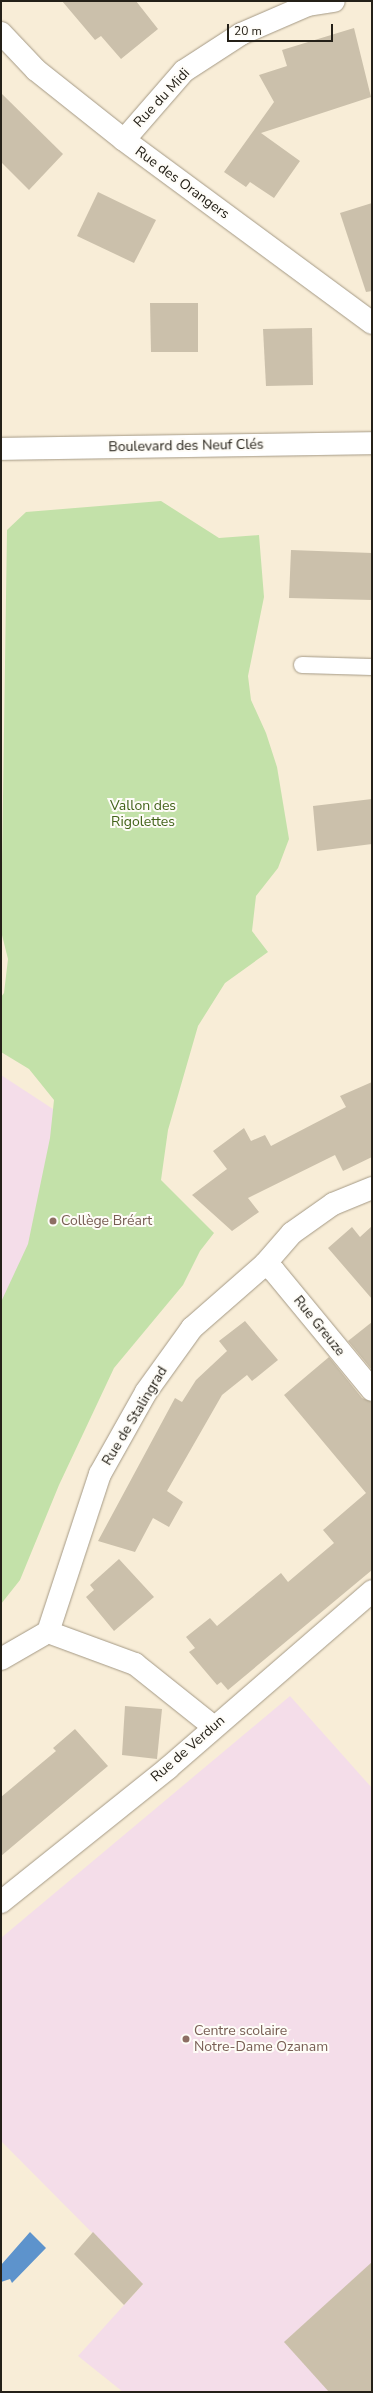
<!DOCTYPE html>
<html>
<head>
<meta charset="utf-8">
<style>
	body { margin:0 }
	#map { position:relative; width:373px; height:2393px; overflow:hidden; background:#f8edd7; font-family:"Nunito Sans",sans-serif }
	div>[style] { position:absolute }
	.education>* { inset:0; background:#f4dde9 }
	.green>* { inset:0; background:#c3e1a9 }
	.water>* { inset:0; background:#5d93cc }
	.building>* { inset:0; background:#cbc0ab }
	.roads { filter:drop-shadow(0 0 1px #a49985) drop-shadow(0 0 1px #a49985) }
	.lane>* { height:16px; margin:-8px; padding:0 8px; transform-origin:8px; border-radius:8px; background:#fff }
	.street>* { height:22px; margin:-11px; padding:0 11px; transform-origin:11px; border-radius:11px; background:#fff }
	.secondary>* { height:22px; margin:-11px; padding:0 11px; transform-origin:11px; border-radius:11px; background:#fff }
	.dots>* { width:11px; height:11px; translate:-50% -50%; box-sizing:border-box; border:2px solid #fefcf7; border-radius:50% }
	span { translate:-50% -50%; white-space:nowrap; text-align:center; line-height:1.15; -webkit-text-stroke:4px #fefcf7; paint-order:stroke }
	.street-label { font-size:14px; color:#242018 }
	.park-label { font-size:14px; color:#416219 }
	.education-label { font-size:14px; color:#785e54 }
	.left { translate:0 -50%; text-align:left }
	.frame { position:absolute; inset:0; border:2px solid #242018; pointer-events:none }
	.scale { position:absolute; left:227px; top:24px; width:106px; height:18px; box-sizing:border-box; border:2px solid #242018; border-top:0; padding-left:5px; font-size:12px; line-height:14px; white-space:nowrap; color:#242018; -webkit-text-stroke:3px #fefcf7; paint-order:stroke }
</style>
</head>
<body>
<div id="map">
	<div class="education">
		<div style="clip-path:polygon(1px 1075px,131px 1160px,1px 1408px)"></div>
		<div style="clip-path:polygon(290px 1696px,372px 1788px,372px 2392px,123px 2392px,78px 2356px,143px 2284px,1px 2141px,1px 1938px)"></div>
	</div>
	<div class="green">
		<div style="clip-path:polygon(161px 501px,219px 538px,259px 535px,264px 597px,248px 676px,251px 700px,266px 733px,277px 767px,289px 839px,278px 868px,256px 896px,252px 931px,268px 952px,225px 983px,198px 1026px,168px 1130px,161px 1180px,214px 1233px,200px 1251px,183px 1285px,114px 1368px,59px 1485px,20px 1580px,1px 1604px,1px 1302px,28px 1244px,50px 1138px,54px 1100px,29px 1069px,1px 1052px,1px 997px,4px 993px,8px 959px,1px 931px,7px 530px,26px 512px)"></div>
	</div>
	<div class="water">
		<div style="clip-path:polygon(30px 2232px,46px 2248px,12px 2283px,10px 2279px,1px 2282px,1px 2265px)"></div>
	</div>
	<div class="building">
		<div style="clip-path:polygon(62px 1px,136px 1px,158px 29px,121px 59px,101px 36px,95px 40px)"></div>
		<div style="clip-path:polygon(354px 28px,371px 97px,261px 133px,300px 161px,274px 198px,250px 182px,246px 187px,224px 172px,274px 102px,259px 75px,287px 66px,282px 50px)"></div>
		<div style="clip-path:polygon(1px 93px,63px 154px,29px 190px,1px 162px)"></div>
		<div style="clip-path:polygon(98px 192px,156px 220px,134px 263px,77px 236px)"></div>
		<div style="clip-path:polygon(372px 203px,372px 291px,366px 292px,340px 213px)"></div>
		<div style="clip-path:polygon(150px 303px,198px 303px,198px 352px,151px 352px)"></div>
		<div style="clip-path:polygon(312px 328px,313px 385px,266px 386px,263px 329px)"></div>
		<div style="clip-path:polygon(291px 550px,372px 553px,372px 600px,289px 598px)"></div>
		<div style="clip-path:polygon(372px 799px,372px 844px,317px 851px,313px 806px)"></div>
		<div style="clip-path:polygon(372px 1082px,372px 1157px,343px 1171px,335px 1155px,248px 1198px,259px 1212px,232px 1231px,192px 1195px,227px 1169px,213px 1151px,244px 1128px,251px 1141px,265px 1135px,271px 1146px,346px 1107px,340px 1096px)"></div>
		<div style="clip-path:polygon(372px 1226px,372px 1299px,328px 1248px,352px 1227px,360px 1237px)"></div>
		<div style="clip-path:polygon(245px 1321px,278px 1360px,252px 1381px,247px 1375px,222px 1395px,167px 1491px,183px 1502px,169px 1527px,153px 1518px,135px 1552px,98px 1541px,175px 1398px,182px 1402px,196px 1380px,227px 1351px,219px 1341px)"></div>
		<div style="clip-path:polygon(372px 1322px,372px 1370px,348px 1341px)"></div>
		<div style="clip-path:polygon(329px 1357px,362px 1398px,372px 1402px,372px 1570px,228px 1690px,221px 1682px,217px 1685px,189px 1652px,195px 1648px,186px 1637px,210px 1618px,217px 1626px,281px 1573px,288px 1582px,334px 1543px,323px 1530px,366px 1493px,284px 1395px)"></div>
		<div style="clip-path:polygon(119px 1559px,154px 1597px,114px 1631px,86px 1597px,94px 1590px,90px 1585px)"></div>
		<div style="clip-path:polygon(125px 1706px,162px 1709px,157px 1759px,122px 1755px)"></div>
		<div style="clip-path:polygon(75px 1729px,108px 1766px,1px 1856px,1px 1797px,56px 1751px,53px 1748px)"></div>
		<div style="clip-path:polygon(93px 2232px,143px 2284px,124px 2305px,74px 2254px)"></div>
		<div style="clip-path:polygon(372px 2262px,372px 2392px,329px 2392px,284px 2342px)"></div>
	</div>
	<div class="roads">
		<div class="lane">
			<div style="left:302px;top:665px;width:70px;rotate:1.6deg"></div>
		</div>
		<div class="street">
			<div style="left:1px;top:33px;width:51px;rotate:46.6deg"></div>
			<div style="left:36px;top:70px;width:112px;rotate:38.5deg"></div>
			<div style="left:124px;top:140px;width:308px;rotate:36.4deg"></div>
			<div style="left:124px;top:140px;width:91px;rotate:-49deg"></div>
			<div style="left:184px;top:71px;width:68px;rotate:-33deg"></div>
			<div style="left:241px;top:34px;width:73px;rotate:-23.4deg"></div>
			<div style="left:308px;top:5px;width:26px;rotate:-9deg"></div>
			<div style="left:265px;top:1264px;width:11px;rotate:38deg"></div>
			<div style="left:274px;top:1271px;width:154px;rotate:50.5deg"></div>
			<div style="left:48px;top:1632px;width:93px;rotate:20.2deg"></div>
			<div style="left:135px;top:1664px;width:101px;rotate:38.6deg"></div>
			<div style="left:1px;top:1659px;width:54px;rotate:-29.9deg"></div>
			<div style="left:48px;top:1632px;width:166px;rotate:-71.8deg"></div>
			<div style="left:100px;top:1474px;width:94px;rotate:-60.7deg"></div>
			<div style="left:146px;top:1392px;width:79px;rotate:-54.3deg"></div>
			<div style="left:192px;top:1328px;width:97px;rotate:-41.2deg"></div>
			<div style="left:265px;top:1264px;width:41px;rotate:-48.9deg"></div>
			<div style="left:292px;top:1233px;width:50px;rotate:-35.3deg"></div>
			<div style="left:333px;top:1204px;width:42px;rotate:-22.3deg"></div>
			<div style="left:1px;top:1902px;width:214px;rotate:-38.7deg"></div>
			<div style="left:168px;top:1768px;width:270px;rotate:-40.9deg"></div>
		</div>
		<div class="secondary">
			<div style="left:1px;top:449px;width:371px;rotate:-0.9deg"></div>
		</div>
	</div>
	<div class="dots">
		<div style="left:53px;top:1221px;background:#8d6e63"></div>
		<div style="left:186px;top:2039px;background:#8d6e63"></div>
	</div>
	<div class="street-label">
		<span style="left:162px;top:98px;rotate:-47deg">Rue du Midi</span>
		<span style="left:182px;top:183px;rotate:36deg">Rue des Orangers</span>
		<span style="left:186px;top:446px;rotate:-1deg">Boulevard des Neuf Clés</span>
		<span style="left:319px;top:1326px;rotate:51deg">Rue Greuze</span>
		<span style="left:135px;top:1416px;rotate:-59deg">Rue de Stalingrad</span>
		<span style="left:188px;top:1749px;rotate:-41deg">Rue de Verdun</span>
	</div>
	<div class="park-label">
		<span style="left:143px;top:814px">Vallon des<br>Rigolettes</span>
	</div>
	<div class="education-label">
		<span class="left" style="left:61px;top:1221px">Collège Bréart</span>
		<span class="left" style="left:194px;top:2039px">Centre scolaire<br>Notre-Dame Ozanam</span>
	</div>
	<div class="frame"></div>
	<div class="scale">20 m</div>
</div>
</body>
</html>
